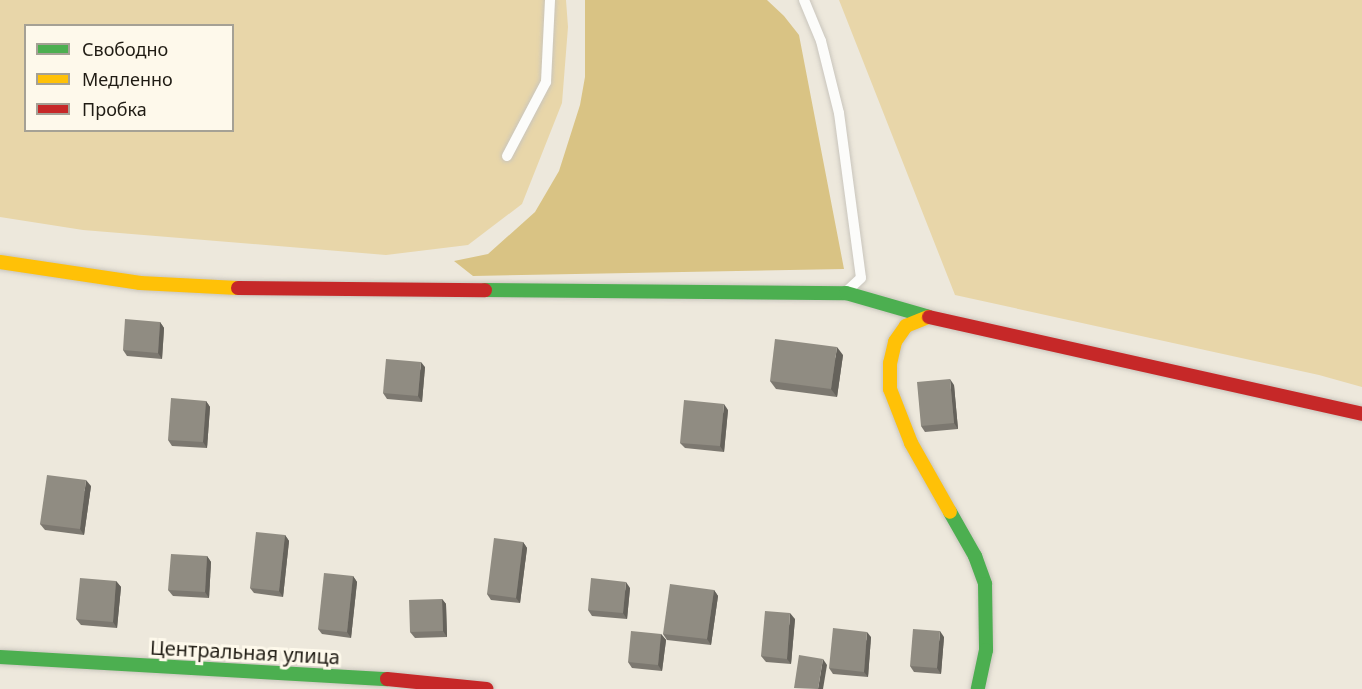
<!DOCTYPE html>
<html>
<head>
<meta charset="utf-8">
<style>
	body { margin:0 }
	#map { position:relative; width:1362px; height:689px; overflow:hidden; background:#ede8dc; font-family:"Noto Sans",sans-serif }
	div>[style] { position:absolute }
	.green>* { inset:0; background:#e8d6a9 }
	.forest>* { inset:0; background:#d9c384 }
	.roads { filter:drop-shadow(0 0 2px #c9c5bc) drop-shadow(0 0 2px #c9c5bc) }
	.lane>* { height:10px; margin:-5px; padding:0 5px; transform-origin:5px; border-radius:5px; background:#fcfcfa }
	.fast>* { height:14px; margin:-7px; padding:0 7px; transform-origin:7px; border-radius:7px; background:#4caf50 }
	.slow>* { height:14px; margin:-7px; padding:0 7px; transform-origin:7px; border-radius:7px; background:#ffc107 }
	.jam>* { height:14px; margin:-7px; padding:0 7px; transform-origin:7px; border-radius:7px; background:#c62828 }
	.wall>* { inset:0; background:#7c7870 }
	.shaded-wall>* { inset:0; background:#65625b }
	.building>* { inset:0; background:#908c82 }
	span { translate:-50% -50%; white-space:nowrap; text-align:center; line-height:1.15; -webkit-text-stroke:6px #fef9eb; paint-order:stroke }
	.street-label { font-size:20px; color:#201c14 }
	.legend { position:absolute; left:24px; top:24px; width:210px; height:108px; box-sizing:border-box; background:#fef9eb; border:2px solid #a5a195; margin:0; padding:8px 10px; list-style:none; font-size:18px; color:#201c14 }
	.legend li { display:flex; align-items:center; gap:12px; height:30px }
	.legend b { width:30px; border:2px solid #a5a195 }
</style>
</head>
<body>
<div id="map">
	<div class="green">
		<div style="clip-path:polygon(evenodd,0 0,566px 0,568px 27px,562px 103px,522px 204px,468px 245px,386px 255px,83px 230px,0 217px,0 0,26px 26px,232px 26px,232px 130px,26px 130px,26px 26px)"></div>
		<div style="clip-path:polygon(839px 0,1362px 0,1362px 387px,1319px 375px,955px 295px)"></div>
	</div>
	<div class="forest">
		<div style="clip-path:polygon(585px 0,767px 0,784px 16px,799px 35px,844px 269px,473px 276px,454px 261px,488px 254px,535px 212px,559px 171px,580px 105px,585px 77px)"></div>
	</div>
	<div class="roads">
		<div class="lane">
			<div style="left:804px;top:0;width:44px;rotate:67.5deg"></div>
			<div style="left:821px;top:41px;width:74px;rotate:76deg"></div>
			<div style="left:839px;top:113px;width:166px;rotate:82.4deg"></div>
			<div style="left:861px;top:278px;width:18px;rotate:137deg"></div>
			<div style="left:507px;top:156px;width:84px;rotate:-62.2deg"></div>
			<div style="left:546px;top:82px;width:82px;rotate:-87.2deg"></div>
		</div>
		<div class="fast">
			<div style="left:485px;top:290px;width:361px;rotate:0.5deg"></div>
			<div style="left:846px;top:293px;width:86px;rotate:16.1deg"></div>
			<div style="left:950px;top:512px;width:51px;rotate:60.4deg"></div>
			<div style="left:975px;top:556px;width:30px;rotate:70deg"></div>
			<div style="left:985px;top:584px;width:66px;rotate:89.1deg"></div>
			<div style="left:986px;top:650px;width:40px;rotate:102deg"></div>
			<div style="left:0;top:657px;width:388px;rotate:3.3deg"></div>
		</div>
		<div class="slow">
			<div style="left:0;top:262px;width:142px;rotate:8.5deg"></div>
			<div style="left:140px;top:283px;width:98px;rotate:2.9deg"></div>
			<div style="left:928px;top:317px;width:24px;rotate:158deg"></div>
			<div style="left:906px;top:326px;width:19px;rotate:125deg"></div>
			<div style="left:895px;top:342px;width:22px;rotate:103deg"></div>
			<div style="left:890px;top:363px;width:26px;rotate:90deg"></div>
			<div style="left:890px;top:389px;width:58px;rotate:68.7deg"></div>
			<div style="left:911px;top:443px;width:79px;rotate:60.5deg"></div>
		</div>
		<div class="jam">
			<div style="left:238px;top:288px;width:247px;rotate:0.5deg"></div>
			<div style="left:929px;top:317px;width:444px;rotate:12.6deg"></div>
			<div style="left:387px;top:679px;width:100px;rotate:5.7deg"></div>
		</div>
	</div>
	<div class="wall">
		<div style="clip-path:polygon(160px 322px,164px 328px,162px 359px,127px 356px,123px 350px)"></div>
		<div style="clip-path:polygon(843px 355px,837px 397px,776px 389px,770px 381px)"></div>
		<div style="clip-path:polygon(425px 367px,422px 402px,387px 399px,383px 393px)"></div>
		<div style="clip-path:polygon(954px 385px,958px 429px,925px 432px,921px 426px)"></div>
		<div style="clip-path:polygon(206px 401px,210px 407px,207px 448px,172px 446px,168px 440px)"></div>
		<div style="clip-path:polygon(728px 410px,724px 452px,685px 448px,680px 443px)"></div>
		<div style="clip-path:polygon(91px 486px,84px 535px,45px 530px,40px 524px)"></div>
		<div style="clip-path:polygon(285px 535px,289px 541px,283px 597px,254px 593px,250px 588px)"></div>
		<div style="clip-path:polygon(523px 542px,527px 548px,520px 603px,491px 600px,487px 594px)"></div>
		<div style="clip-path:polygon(207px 556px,211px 562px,209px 598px,173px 596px,168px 590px)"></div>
		<div style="clip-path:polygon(353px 576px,357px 582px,351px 638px,322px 634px,318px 629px)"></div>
		<div style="clip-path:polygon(116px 581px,121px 587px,117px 628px,81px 625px,76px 619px)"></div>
		<div style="clip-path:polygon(630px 588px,627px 619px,592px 616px,588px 610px)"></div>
		<div style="clip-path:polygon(714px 590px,718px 596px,711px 645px,667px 640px,663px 634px)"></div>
		<div style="clip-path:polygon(442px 599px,446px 604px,447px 637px,415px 638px,410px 632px)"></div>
		<div style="clip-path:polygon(795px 619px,791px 664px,766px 662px,761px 656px)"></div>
		<div style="clip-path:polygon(661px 634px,666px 640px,662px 671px,632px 668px,628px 662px)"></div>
		<div style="clip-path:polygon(871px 637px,868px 677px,833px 674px,829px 668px)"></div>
		<div style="clip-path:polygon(944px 637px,941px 674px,914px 672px,910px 666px)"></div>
	</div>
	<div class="shaded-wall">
		<div style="clip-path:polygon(160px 322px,164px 328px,162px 359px,158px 353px)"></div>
		<div style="clip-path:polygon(837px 347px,843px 355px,837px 397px,831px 389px)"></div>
		<div style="clip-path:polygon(421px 362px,425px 367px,422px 402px,418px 396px)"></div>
		<div style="clip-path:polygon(950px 379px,954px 385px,958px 429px,954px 423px)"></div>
		<div style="clip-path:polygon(206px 401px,210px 407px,207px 448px,203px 442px)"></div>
		<div style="clip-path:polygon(724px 404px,728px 410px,724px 452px,720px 446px)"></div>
		<div style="clip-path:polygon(86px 480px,91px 486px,84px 535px,80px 529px)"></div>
		<div style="clip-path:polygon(285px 535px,289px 541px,283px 597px,279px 591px)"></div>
		<div style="clip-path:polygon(523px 542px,527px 548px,520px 603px,516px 598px)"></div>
		<div style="clip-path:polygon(207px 556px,211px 562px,209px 598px,205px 592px)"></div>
		<div style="clip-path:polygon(353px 576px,357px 582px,351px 638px,347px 632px)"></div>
		<div style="clip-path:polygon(116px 581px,121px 587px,117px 628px,113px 622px)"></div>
		<div style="clip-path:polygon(626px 582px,630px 588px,627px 619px,623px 613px)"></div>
		<div style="clip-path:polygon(714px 590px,718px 596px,711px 645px,707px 639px)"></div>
		<div style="clip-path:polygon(442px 599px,446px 604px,447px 637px,443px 631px)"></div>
		<div style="clip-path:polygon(790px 613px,795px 619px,791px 664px,787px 659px)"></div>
		<div style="clip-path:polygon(940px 631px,944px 637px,941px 674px,937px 668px)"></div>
		<div style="clip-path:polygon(867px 632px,871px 637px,868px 677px,864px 672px)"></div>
		<div style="clip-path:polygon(661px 634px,666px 640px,662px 671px,658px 665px)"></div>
		<div style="clip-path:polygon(823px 659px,827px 665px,823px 689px,818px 689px)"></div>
	</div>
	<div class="building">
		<div style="clip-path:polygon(125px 319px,160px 322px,158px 353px,123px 350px)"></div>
		<div style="clip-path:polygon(775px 339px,837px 347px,831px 389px,770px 381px)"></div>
		<div style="clip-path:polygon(386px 359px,421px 362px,418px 396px,383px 393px)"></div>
		<div style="clip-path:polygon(950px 379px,954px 423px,921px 426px,917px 382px)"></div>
		<div style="clip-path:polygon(171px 398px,206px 401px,203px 442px,168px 440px)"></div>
		<div style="clip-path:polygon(684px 400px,724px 404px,720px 446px,680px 443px)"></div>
		<div style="clip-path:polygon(47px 475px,86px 480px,80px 529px,40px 524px)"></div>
		<div style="clip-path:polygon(256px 532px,285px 535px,279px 591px,250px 588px)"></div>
		<div style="clip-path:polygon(494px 538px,523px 542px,516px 598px,487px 594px)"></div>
		<div style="clip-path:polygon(171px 554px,207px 556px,205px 592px,168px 590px)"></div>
		<div style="clip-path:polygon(324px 573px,353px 576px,347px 632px,318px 629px)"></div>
		<div style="clip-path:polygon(80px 578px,116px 581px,113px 622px,76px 619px)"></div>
		<div style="clip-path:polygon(591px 578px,626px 582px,623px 613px,588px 610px)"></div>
		<div style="clip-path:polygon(670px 584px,714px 590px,707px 639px,663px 634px)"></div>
		<div style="clip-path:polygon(442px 599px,443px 631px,410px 632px,409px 600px)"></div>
		<div style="clip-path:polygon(765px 611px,790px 613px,787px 659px,761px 656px)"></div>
		<div style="clip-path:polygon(833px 628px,867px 632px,864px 672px,829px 668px)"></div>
		<div style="clip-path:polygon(913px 629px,940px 631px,937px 668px,910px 666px)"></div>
		<div style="clip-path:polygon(631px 631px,661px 634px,658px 665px,628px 662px)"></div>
		<div style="clip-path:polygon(799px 655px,823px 659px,818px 689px,794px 688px)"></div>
	</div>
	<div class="street-label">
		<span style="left:245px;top:652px;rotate:3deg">Центральная улица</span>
	</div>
	<ul class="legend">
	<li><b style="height:8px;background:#4caf50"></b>Свободно</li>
	<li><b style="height:8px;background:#ffc107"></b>Медленно</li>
	<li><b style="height:8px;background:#c62828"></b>Пробка</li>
	</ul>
</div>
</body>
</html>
